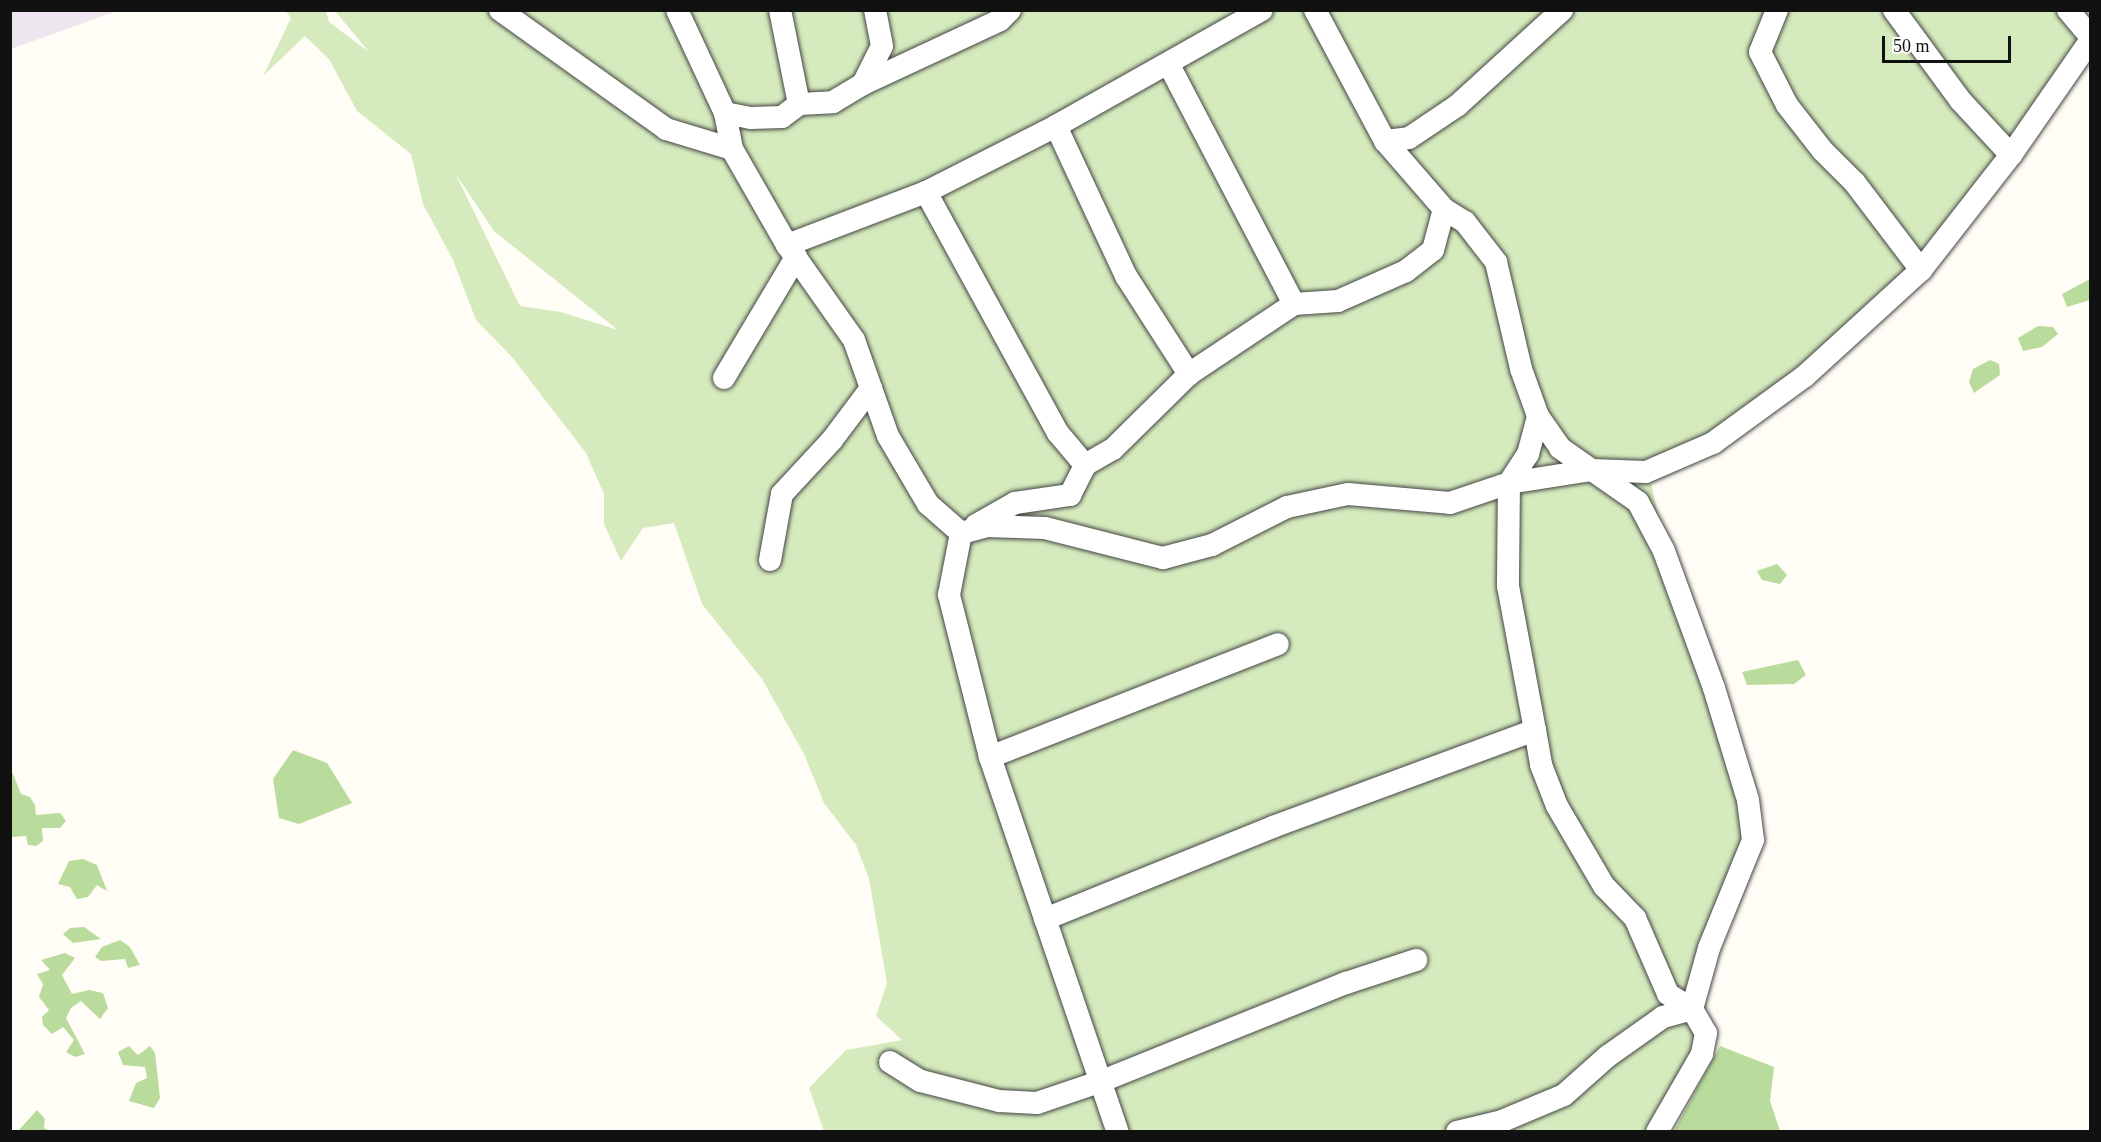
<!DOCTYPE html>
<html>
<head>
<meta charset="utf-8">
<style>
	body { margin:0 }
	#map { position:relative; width:2101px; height:1142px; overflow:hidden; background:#fffdf5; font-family:Georgia,serif }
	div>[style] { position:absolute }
	.industrial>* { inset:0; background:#eee6ef }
	.green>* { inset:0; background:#d5ebbd }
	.forest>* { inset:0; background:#b9dc9c }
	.roads { filter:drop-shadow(0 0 2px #444) drop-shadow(0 0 2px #444) }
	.minor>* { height:22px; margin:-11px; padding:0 11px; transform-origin:11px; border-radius:11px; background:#fff }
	span { translate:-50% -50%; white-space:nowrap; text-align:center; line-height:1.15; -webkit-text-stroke:6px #fff; paint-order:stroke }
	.frame { position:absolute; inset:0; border:12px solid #111; pointer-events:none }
	.scale { position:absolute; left:1882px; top:36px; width:129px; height:27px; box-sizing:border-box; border:3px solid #111; border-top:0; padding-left:8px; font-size:18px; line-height:21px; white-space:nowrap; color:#111; -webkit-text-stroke:4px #fff; paint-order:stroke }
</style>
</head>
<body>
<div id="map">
	<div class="industrial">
		<div style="clip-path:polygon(11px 10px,117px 10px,117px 11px,11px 49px)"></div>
	</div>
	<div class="green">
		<div style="clip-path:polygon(evenodd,285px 10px,326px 11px,329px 22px,369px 52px,335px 11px,2090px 11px,2090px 52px,1923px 279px,1695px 463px,1651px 483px,1666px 548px,1762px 840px,1698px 997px,1711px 1035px,1664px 1132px,824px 1131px,809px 1088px,846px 1050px,902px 1040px,876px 1016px,887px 983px,869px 879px,856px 845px,824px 803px,804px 754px,762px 679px,702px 604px,674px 523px,643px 528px,621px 561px,604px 524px,604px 494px,586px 453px,512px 357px,476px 320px,453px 260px,423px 204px,411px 154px,357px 111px,329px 59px,305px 36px,263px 76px,291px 18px,285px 10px,455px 173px,494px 231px,618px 330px,561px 312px,520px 306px,455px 173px)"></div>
	</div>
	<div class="forest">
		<div style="clip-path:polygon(2090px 279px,2090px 300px,2067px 307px,2062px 294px)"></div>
		<div style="clip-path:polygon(2038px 326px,2053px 327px,2058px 334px,2042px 347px,2023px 351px,2018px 338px)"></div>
		<div style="clip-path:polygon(1990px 360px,1999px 364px,2000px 375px,1974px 393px,1969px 382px,1973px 369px)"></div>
		<div style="clip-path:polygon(1777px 564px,1787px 575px,1780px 584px,1762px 580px,1757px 571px)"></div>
		<div style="clip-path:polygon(1798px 660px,1806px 675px,1794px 684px,1747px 685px,1742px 672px)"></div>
		<div style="clip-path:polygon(293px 750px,327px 763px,352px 803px,299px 824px,279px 818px,273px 779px)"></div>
		<div style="clip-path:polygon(11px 769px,21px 794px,30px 797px,35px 805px,36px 815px,60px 813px,66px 821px,60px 828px,42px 828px,43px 841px,36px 846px,28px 845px,26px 836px,11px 837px)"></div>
		<div style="clip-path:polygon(83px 859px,97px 865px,107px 891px,97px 885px,88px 897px,77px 899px,70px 887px,58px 884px,69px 861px)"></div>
		<div style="clip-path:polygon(84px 927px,101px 939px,73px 943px,63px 934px,70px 928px)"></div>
		<div style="clip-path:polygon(120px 940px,130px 947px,140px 965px,128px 968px,125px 959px,101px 961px,95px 957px,102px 947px)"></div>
		<div style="clip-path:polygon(65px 953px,75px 958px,62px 975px,72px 994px,89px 990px,103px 993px,108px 1008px,100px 1019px,81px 1001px,71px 1008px,66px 1018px,85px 1054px,75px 1057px,66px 1052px,74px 1040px,63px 1027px,52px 1034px,43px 1025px,42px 1017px,49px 1010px,39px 997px,43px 984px,37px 974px,50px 970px,41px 960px)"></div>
		<div style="clip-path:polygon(129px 1046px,138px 1055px,150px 1046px,155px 1053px,160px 1098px,154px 1108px,129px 1101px,136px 1083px,147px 1078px,145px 1067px,123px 1065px,118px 1052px)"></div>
		<div style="clip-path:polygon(1720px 1046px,1774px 1067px,1770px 1101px,1780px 1131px,1674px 1131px)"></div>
		<div style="clip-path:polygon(37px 1110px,45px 1119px,44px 1128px,50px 1131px,18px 1131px)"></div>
	</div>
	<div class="roads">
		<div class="minor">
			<div style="left:500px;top:10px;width:204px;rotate:35.6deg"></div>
			<div style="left:666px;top:129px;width:69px;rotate:16.9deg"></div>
			<div style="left:677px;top:10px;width:114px;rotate:65deg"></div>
			<div style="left:725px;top:113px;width:37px;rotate:79deg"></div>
			<div style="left:732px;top:149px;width:111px;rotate:60.2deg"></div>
			<div style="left:787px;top:245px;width:116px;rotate:54.8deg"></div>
			<div style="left:854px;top:340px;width:102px;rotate:70.5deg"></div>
			<div style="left:888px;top:436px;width:79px;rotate:59.5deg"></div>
			<div style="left:928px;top:504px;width:44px;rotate:41.3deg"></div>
			<div style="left:961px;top:533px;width:63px;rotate:101deg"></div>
			<div style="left:949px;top:595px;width:167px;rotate:75.8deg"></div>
			<div style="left:990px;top:757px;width:396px;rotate:71.2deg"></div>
			<div style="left:780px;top:10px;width:96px;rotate:78.6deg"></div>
			<div style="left:1315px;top:10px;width:149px;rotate:61.9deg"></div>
			<div style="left:1385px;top:141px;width:90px;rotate:49.1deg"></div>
			<div style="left:1444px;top:209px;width:25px;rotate:32deg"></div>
			<div style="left:1465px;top:222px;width:51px;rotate:52.2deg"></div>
			<div style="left:1496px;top:262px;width:110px;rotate:76.8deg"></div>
			<div style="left:1521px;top:369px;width:50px;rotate:70.1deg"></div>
			<div style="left:1538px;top:416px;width:39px;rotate:55deg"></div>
			<div style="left:1560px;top:448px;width:39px;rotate:35deg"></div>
			<div style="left:1592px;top:470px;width:54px;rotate:2.1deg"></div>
			<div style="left:1646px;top:472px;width:73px;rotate:-23.4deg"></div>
			<div style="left:1713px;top:443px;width:114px;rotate:-36.1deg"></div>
			<div style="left:1805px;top:376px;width:157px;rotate:-42.4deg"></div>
			<div style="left:1921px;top:270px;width:146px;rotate:-52deg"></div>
			<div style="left:2011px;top:155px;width:139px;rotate:-55.3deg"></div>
			<div style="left:1777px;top:10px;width:45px;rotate:112deg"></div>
			<div style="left:1760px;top:52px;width:59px;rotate:63deg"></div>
			<div style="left:1787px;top:105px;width:58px;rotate:52deg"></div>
			<div style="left:1823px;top:151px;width:45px;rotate:45deg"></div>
			<div style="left:1855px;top:183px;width:109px;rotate:52.8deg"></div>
			<div style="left:1894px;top:10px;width:112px;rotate:53.7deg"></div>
			<div style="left:1960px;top:100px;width:75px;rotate:47.2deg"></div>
			<div style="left:2068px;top:10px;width:34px;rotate:50deg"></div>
			<div style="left:1169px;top:65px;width:270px;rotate:62.4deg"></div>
			<div style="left:1294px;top:304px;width:44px;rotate:-3.9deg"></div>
			<div style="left:1338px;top:301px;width:74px;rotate:-23.8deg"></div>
			<div style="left:1406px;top:271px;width:34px;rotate:-38deg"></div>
			<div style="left:1433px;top:250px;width:42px;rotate:-75deg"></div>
			<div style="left:863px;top:84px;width:151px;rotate:-25deg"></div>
			<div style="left:1000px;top:20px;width:14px;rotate:-45deg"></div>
			<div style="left:725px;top:113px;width:26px;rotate:11deg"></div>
			<div style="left:751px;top:118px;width:31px;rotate:-2deg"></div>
			<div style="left:782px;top:117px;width:21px;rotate:-37deg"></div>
			<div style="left:799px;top:104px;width:34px;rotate:-3deg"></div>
			<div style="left:833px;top:102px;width:35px;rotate:-31deg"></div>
			<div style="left:863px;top:84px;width:42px;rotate:-63.4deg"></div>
			<div style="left:882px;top:46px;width:37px;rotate:-101deg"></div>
			<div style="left:1056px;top:126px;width:166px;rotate:65deg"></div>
			<div style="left:1126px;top:276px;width:117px;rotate:57.3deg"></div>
			<div style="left:1189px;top:374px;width:126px;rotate:-33.7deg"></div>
			<div style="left:1385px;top:141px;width:24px;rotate:-7deg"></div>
			<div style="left:1409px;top:138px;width:59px;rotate:-34deg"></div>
			<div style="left:1458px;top:105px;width:141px;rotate:-42.4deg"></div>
			<div style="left:926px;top:192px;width:275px;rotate:61.3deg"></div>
			<div style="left:1058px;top:433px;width:42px;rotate:49.8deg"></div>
			<div style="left:1085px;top:465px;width:32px;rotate:-30deg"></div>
			<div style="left:1113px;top:449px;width:107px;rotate:-44.6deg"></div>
			<div style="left:787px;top:245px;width:149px;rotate:-20.9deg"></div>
			<div style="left:926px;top:192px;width:146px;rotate:-26.9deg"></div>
			<div style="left:1056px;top:126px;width:236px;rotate:-29.4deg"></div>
			<div style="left:724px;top:378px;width:141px;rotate:-59.2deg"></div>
			<div style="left:976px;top:525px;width:45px;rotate:-29.4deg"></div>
			<div style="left:1015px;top:503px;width:56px;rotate:-8.3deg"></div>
			<div style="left:1070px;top:495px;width:34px;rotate:-63deg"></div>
			<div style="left:961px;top:533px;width:27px;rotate:-15deg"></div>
			<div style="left:987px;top:526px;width:58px;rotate:2deg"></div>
			<div style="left:1045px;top:528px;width:122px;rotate:14.3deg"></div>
			<div style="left:1163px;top:558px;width:51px;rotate:-14.9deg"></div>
			<div style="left:1212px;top:545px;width:84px;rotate:-26.9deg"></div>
			<div style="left:1287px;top:507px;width:62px;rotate:-12deg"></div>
			<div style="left:1348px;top:494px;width:102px;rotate:5deg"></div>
			<div style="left:1450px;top:503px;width:62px;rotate:-18.7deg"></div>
			<div style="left:1509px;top:483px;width:103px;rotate:90.6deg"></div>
			<div style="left:1508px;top:586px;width:147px;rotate:79.4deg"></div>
			<div style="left:1535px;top:730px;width:279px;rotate:159.7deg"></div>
			<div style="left:1273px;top:827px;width:246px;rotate:158deg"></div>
			<div style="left:770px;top:560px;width:67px;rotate:-79.7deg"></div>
			<div style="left:782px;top:494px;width:74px;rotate:-47.2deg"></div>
			<div style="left:832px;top:440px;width:65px;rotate:-53.1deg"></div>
			<div style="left:1535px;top:730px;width:36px;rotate:80deg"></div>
			<div style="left:1541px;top:765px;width:44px;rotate:68.7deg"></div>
			<div style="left:1557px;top:806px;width:93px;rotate:59.6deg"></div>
			<div style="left:1604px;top:886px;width:45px;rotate:45.9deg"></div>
			<div style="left:1635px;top:918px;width:83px;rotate:66.5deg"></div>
			<div style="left:1668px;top:994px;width:28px;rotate:32deg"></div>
			<div style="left:1692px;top:1009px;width:63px;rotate:-74.4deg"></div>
			<div style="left:1709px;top:948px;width:117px;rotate:-67.8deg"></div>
			<div style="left:1753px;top:840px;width:40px;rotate:-97.1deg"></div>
			<div style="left:1748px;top:800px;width:117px;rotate:-106.9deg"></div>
			<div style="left:1714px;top:688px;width:146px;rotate:-110.1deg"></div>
			<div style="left:1664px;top:551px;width:55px;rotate:-118deg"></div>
			<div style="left:1638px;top:502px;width:56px;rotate:-145.2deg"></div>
			<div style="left:1592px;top:470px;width:84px;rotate:171.1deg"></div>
			<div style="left:1509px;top:483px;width:35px;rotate:-57deg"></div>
			<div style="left:1528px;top:454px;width:39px;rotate:-75deg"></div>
			<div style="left:990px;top:757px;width:309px;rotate:-21.4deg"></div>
			<div style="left:890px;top:1062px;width:36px;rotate:32deg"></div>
			<div style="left:921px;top:1081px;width:81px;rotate:14.4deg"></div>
			<div style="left:999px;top:1101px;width:38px;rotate:3deg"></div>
			<div style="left:1037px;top:1103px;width:69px;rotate:-18.7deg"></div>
			<div style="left:1102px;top:1081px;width:263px;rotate:-21.9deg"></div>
			<div style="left:1346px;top:983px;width:74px;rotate:-18.2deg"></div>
			<div style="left:1457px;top:1132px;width:46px;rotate:-13.7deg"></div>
			<div style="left:1502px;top:1121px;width:67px;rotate:-22.8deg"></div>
			<div style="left:1564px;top:1095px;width:59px;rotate:-41.6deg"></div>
			<div style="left:1608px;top:1056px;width:67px;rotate:-35.3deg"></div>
			<div style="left:1663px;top:1017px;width:30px;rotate:-15deg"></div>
			<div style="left:1692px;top:1009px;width:28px;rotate:60deg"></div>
			<div style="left:1706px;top:1033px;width:21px;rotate:101deg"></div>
			<div style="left:1702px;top:1054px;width:90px;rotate:120deg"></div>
		</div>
	</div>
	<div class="frame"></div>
	<div class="scale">50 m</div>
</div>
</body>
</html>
